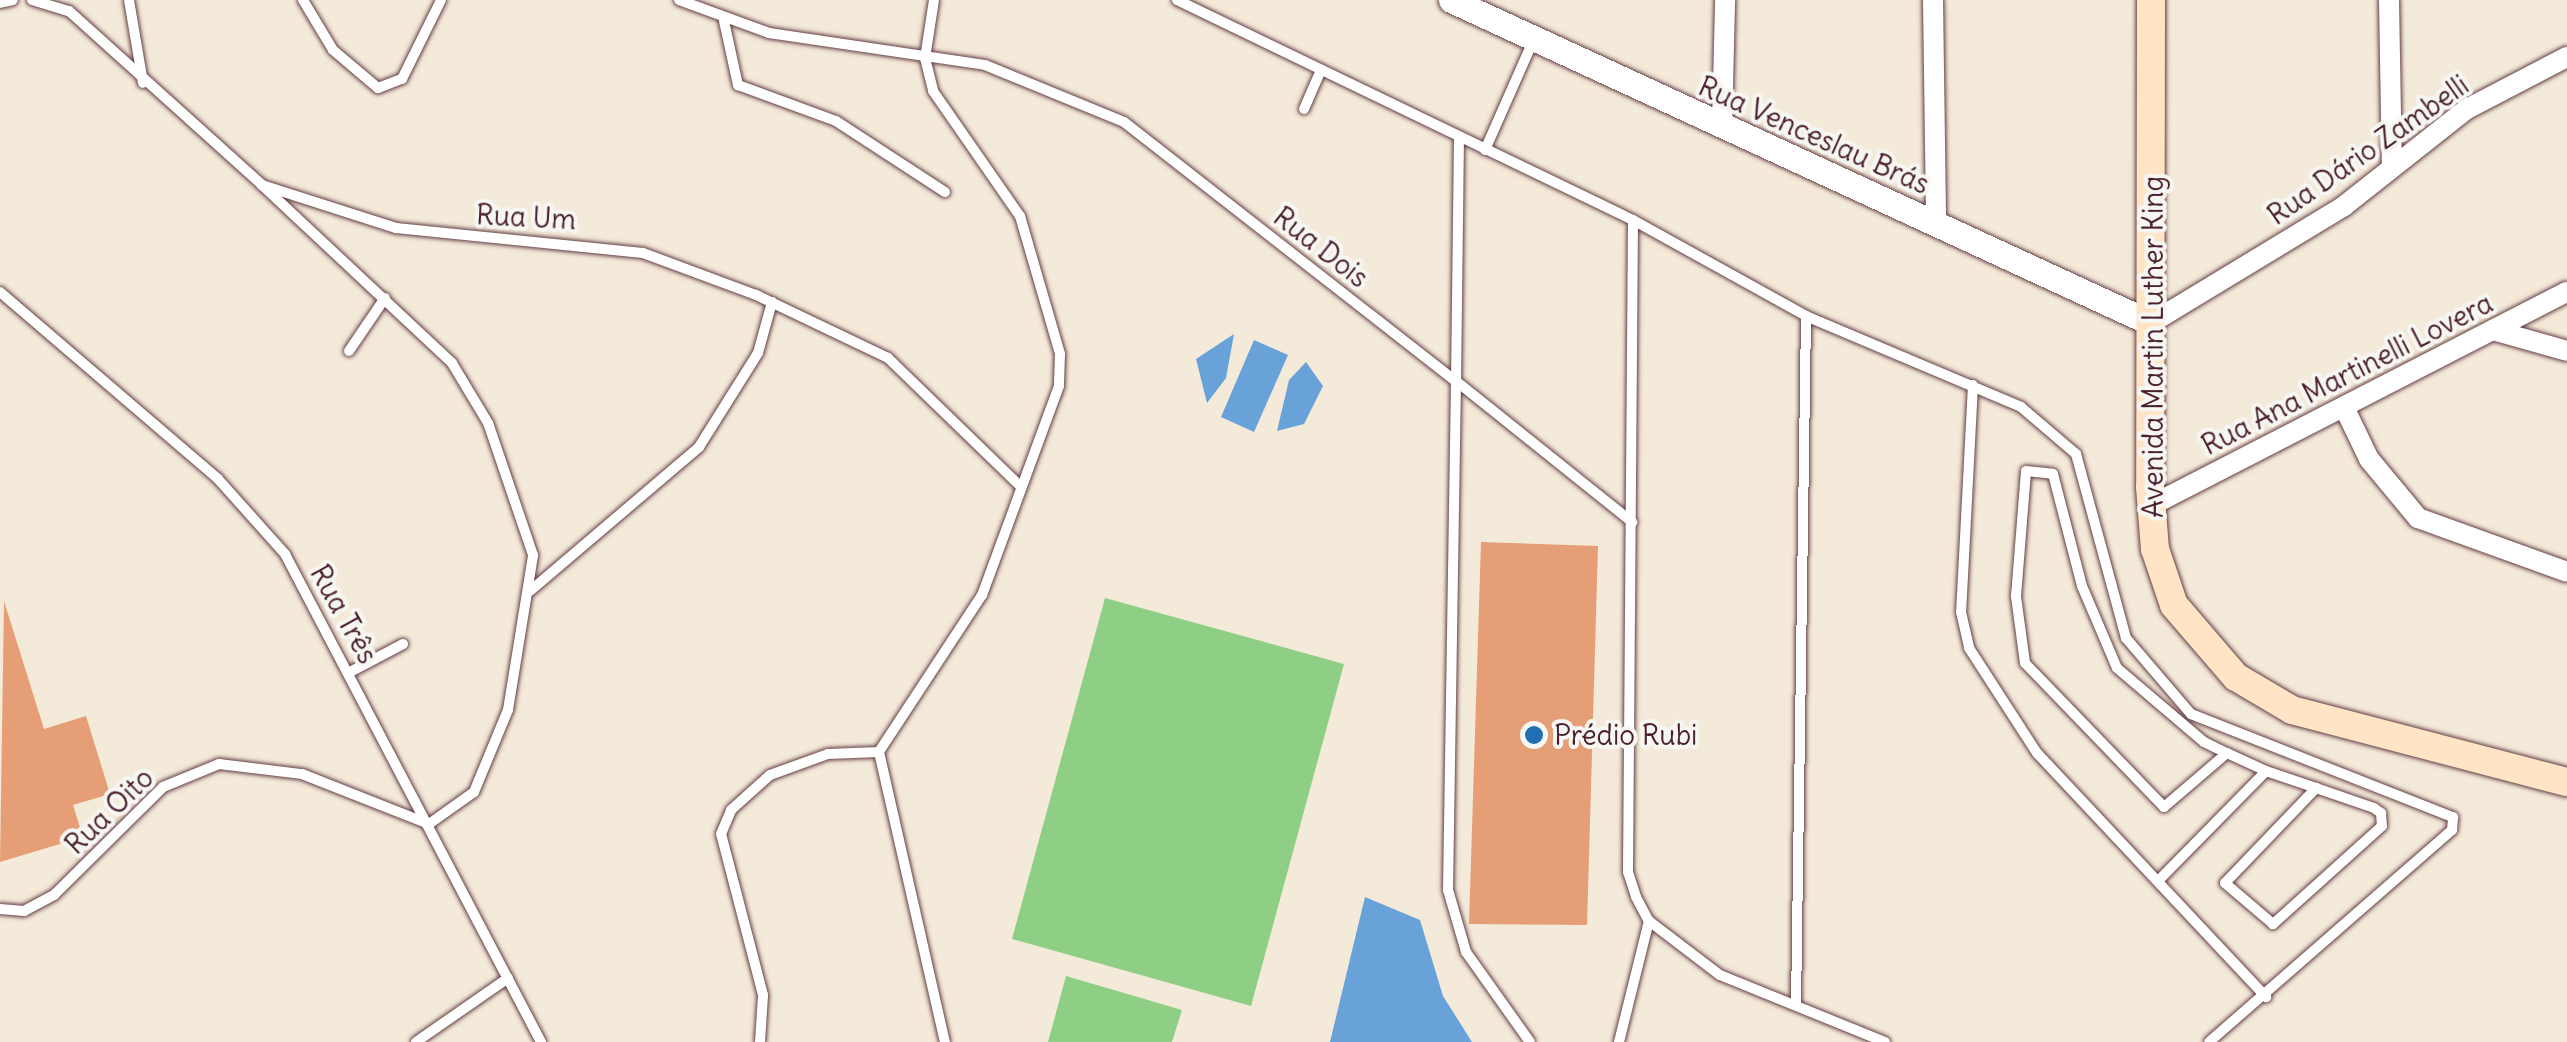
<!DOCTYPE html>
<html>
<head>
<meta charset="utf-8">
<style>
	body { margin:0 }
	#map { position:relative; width:2567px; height:1042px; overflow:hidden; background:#f4ead9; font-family:Delius,sans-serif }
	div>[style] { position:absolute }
	.green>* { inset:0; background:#8fce85 }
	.water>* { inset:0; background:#68a2d8 }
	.building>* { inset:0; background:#e69e76 }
	.roads { filter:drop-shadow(0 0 2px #643d45) drop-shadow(0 0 2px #643d45) }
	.service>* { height:10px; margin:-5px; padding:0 5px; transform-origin:5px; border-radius:5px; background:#fff }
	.minor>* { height:20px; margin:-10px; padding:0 10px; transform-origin:10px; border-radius:10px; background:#fff }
	.tertiary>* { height:25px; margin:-12.5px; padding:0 12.5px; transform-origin:12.5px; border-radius:12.5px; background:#fff }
	.secondary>* { height:28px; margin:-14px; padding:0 14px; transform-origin:14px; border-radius:14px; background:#ffe4c6 }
	.dots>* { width:28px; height:28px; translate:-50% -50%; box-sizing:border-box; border:5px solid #f6f6f2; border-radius:50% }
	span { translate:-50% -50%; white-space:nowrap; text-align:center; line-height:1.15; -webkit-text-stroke:8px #f6f6f2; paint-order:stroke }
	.street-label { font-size:28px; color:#4a1f2b }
	.poi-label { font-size:28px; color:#4a1f2b }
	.left { translate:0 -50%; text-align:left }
</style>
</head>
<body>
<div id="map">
	<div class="green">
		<div style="clip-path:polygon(1105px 598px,1344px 664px,1251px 1006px,1012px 939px)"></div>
		<div style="clip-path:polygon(1066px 976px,1182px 1010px,1172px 1042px,1048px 1042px)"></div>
	</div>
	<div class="water">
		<div style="clip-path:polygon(1234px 334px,1226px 378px,1207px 403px,1196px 359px)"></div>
		<div style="clip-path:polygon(1254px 340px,1288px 355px,1254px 432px,1221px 417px)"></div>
		<div style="clip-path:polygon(1306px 362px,1323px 386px,1304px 424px,1277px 431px,1289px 380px)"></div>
		<div style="clip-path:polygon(1365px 897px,1420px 920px,1443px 996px,1472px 1042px,1330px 1042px)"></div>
	</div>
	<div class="building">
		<div style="clip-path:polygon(1481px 542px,1598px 546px,1587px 925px,1469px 924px)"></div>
		<div style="clip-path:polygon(4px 601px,44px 729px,86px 716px,110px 794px,73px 805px,83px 837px,0 862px)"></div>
	</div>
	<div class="roads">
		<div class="service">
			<div style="left:32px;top:0;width:39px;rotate:17deg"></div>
			<div style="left:69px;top:11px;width:260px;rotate:42deg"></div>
			<div style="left:262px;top:185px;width:141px;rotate:17.8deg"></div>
			<div style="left:396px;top:228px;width:248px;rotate:5.8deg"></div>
			<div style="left:643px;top:253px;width:121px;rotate:20.4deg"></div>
			<div style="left:756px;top:295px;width:146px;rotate:25.5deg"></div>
			<div style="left:888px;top:358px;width:184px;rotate:44.1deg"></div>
			<div style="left:129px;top:0;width:84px;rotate:80.4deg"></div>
			<div style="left:303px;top:0;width:58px;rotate:59deg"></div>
			<div style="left:333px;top:50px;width:59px;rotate:40.2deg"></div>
			<div style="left:378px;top:88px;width:26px;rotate:-21deg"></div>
			<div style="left:402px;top:79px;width:88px;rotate:-63.7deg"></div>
			<div style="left:679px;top:0;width:96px;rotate:20.1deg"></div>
			<div style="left:769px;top:33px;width:218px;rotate:8.4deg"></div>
			<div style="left:985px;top:65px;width:150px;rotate:22.3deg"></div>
			<div style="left:1124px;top:122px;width:421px;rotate:38deg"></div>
			<div style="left:1456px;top:381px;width:509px;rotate:90.9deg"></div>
			<div style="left:1448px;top:890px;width:65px;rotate:73.8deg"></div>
			<div style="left:1466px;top:952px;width:110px;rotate:54.6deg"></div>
			<div style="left:934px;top:0;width:59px;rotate:98.8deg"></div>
			<div style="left:925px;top:58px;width:34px;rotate:76deg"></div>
			<div style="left:933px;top:91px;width:152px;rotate:55.2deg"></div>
			<div style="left:1020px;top:216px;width:144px;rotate:73.8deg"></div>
			<div style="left:1060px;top:354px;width:32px;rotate:92deg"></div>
			<div style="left:1059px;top:386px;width:223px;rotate:110.2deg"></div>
			<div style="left:982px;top:595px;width:188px;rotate:123.3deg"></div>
			<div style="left:879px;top:752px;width:297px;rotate:77.2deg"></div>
			<div style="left:1177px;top:0;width:506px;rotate:25.76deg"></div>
			<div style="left:1633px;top:220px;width:198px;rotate:29deg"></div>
			<div style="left:1806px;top:316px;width:687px;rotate:90.83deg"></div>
			<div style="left:0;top:3px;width:13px;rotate:-13deg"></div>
			<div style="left:724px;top:21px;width:66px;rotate:77.7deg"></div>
			<div style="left:738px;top:85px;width:104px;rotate:20.2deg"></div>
			<div style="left:836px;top:121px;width:130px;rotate:33.1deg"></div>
			<div style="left:1304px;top:109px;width:43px;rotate:-66.4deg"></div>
			<div style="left:1459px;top:137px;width:244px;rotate:90.7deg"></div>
			<div style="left:1456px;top:381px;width:226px;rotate:38.7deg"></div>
			<div style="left:1485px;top:150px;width:119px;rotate:-66.2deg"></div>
			<div style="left:1633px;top:220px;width:652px;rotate:90.44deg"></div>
			<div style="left:1628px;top:872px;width:26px;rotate:72deg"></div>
			<div style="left:1636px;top:897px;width:27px;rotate:62deg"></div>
			<div style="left:1649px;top:921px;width:89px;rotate:37.3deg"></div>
			<div style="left:1720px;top:975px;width:178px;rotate:22.1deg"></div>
			<div style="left:0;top:292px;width:287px;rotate:40.6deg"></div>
			<div style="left:218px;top:479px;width:101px;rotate:48.2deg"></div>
			<div style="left:285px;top:554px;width:551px;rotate:62.32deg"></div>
			<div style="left:1806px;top:316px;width:233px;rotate:22.9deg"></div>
			<div style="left:2021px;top:407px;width:72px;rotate:40.5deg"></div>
			<div style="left:2076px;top:454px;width:191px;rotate:74.8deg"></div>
			<div style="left:2126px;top:638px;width:100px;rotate:49.5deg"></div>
			<div style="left:2191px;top:714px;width:282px;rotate:21.5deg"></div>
			<div style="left:2453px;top:817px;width:13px;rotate:94deg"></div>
			<div style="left:2452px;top:830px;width:322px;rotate:138.9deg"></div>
			<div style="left:349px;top:351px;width:64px;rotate:-55.8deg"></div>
			<div style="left:1973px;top:385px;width:227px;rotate:93deg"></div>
			<div style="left:1961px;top:612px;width:37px;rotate:77deg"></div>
			<div style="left:1969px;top:648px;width:125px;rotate:57.1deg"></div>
			<div style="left:2037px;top:753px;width:335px;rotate:46.8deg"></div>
			<div style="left:530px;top:591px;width:222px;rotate:-40.4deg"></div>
			<div style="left:699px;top:447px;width:111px;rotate:-57.9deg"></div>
			<div style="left:758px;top:353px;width:53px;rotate:-74.6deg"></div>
			<div style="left:350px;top:672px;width:60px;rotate:-27.8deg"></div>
			<div style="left:2227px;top:753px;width:83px;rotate:139.4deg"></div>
			<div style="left:2164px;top:807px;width:200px;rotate:-134deg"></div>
			<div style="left:2025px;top:663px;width:68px;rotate:-97.7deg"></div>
			<div style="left:2016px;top:596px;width:125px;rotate:-85.4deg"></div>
			<div style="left:2026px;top:471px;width:27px;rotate:6deg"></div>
			<div style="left:2053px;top:474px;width:116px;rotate:75.5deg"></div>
			<div style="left:2082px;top:586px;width:89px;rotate:66.9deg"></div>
			<div style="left:2117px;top:668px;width:114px;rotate:40.4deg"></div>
			<div style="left:2204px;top:742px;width:25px;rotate:26deg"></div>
			<div style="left:2227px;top:753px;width:43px;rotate:24.8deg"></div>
			<div style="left:2158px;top:881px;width:154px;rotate:-45.5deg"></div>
			<div style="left:2266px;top:771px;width:53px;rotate:18.8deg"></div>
			<div style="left:2316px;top:788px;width:61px;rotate:19deg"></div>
			<div style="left:2374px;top:808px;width:9px;rotate:36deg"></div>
			<div style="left:2381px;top:813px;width:13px;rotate:86deg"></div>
			<div style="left:2382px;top:826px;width:147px;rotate:138deg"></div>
			<div style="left:2273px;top:924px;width:63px;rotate:-139.5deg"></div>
			<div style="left:2225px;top:883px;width:132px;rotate:-46.2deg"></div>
			<div style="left:0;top:909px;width:24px;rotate:5deg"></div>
			<div style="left:24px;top:911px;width:34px;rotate:-28deg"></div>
			<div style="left:54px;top:895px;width:153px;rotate:-44.7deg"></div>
			<div style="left:163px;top:787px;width:61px;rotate:-22.3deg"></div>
			<div style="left:219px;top:764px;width:84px;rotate:6.9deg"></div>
			<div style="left:302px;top:774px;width:136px;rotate:21.5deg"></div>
			<div style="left:429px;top:824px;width:55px;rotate:-35.4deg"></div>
			<div style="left:474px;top:792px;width:89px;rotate:-67.5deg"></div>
			<div style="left:508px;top:710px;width:157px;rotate:-80.8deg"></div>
			<div style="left:533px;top:555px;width:139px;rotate:-108.8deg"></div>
			<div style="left:488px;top:423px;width:70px;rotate:-121deg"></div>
			<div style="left:452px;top:363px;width:260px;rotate:-136.9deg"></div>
			<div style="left:416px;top:1042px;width:112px;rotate:-34.8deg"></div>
			<div style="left:760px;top:1042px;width:47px;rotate:-86.3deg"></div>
			<div style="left:763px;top:995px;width:166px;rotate:-104.6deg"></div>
			<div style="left:721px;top:834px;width:26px;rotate:-67deg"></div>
			<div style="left:731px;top:810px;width:52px;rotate:-41.9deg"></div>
			<div style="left:770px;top:775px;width:62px;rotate:-19.9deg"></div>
			<div style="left:828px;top:754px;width:51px;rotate:-2.2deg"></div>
			<div style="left:1619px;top:1042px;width:125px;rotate:-76.1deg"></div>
		</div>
		<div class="minor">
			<div style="left:1933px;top:0;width:223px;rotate:89.2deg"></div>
			<div style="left:2389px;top:0;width:166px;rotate:89deg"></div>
			<div style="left:1722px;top:127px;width:127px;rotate:-88.6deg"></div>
			<div style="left:2151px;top:323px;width:226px;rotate:-31.2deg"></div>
			<div style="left:2344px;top:206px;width:157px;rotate:-38.3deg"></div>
			<div style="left:2467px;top:109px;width:113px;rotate:-27.5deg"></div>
			<div style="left:2493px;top:330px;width:77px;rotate:15.8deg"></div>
			<div style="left:2344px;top:407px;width:58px;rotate:64.3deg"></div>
			<div style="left:2369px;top:459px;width:77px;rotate:50.3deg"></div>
			<div style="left:2418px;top:518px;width:158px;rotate:19.9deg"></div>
			<div style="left:2152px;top:505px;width:466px;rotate:-27.2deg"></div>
		</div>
		<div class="tertiary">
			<div style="left:1451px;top:0;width:771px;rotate:24.77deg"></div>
		</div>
		<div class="secondary">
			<div style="left:2151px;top:0;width:487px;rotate:90.1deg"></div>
			<div style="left:2150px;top:487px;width:62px;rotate:85.4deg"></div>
			<div style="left:2155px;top:549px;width:59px;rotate:71.3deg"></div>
			<div style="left:2174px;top:605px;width:95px;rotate:49.3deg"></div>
			<div style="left:2236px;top:677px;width:65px;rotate:30.5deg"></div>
			<div style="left:2292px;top:710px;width:284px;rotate:14.7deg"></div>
		</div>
	</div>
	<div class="dots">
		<div style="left:1534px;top:735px;background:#1f6fb2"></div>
	</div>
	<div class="street-label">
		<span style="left:1814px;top:135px;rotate:24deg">Rua Venceslau Brás</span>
		<span style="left:2368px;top:150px;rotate:-35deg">Rua Dário Zambelli</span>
		<span style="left:526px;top:217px;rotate:3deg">Rua Um</span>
		<span style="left:1321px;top:247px;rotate:38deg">Rua Dois</span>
		<span style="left:2153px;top:347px;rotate:-90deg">Avenida Martin Luther King</span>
		<span style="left:2347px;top:374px;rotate:-27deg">Rua Ana Martinelli Lovera</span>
		<span style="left:344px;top:614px;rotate:61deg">Rua Três</span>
		<span style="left:109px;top:811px;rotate:-44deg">Rua Oito</span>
	</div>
	<div class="poi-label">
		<span class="left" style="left:1554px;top:735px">Prédio Rubi</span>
	</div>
</div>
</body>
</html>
